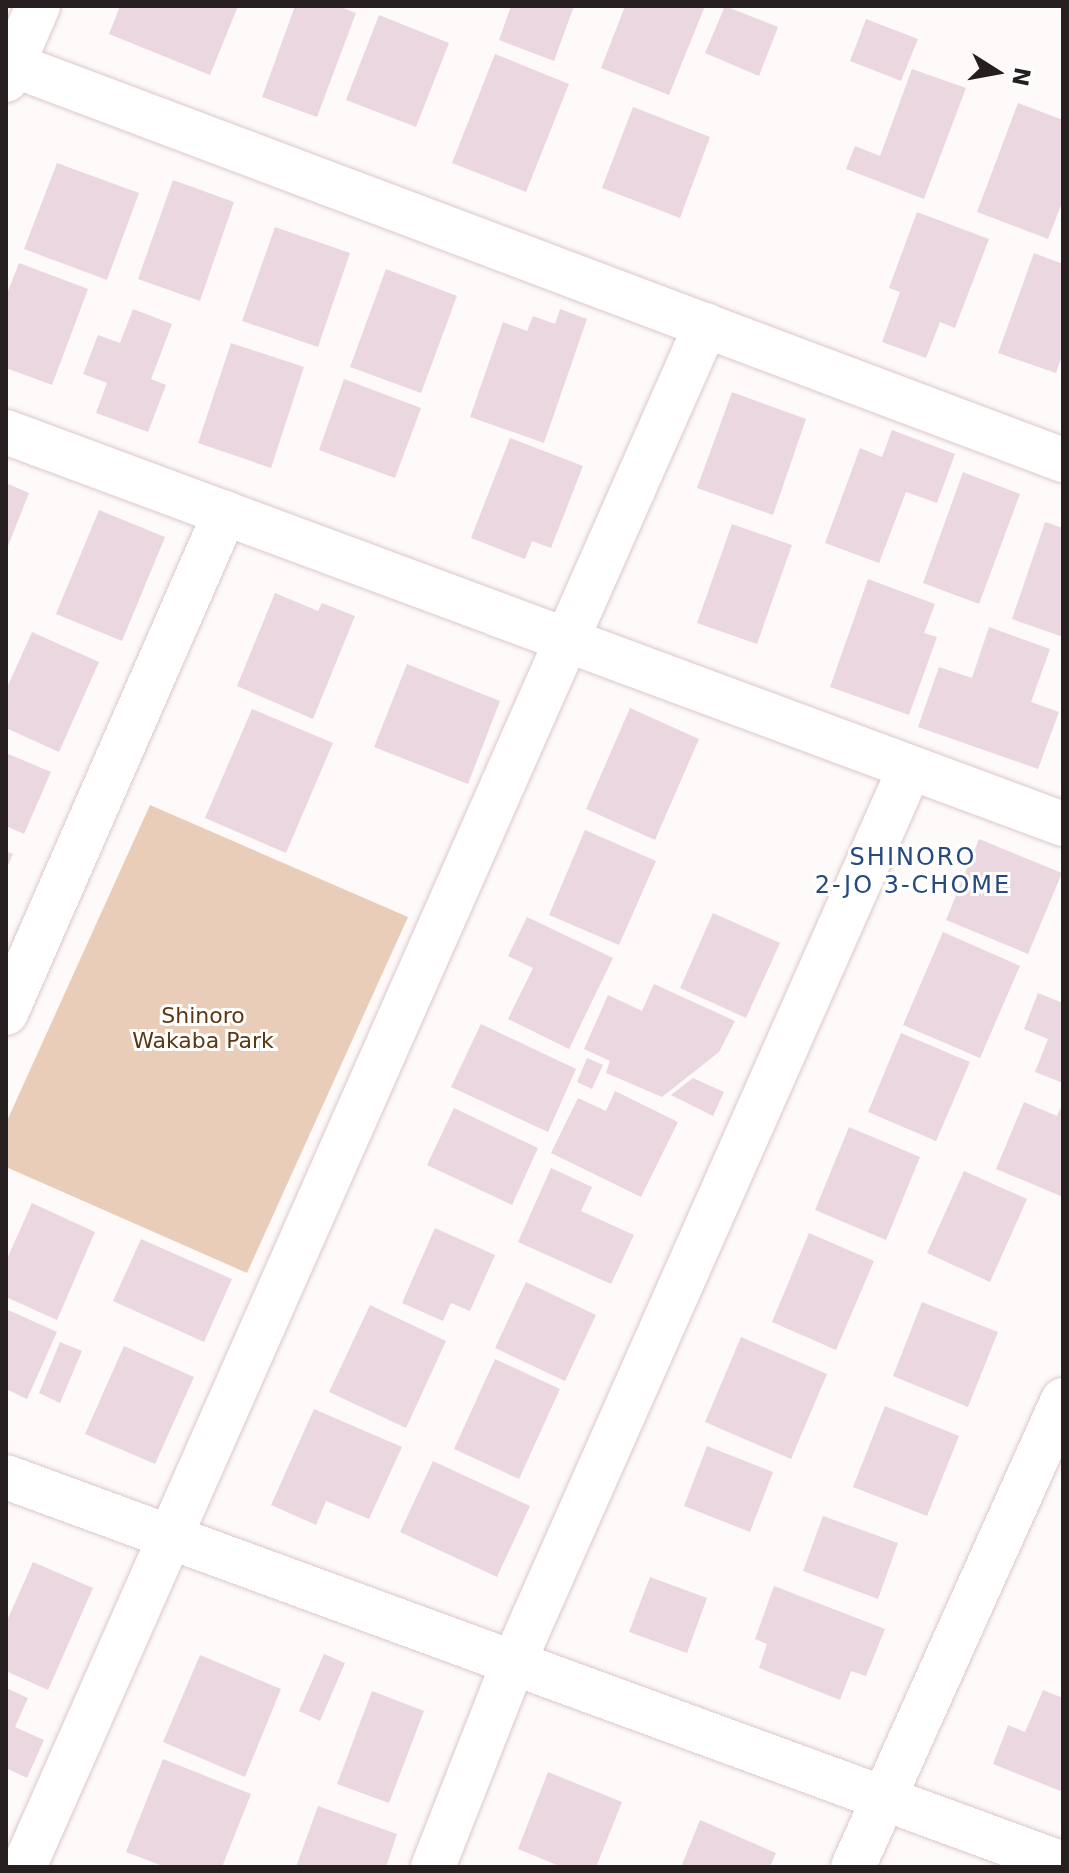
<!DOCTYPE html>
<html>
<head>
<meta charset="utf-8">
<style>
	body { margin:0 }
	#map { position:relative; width:1069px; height:1873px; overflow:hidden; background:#fefafa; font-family:"DejaVu Sans",sans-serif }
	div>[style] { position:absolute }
	.green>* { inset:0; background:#eacdb9 }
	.building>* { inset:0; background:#ebd7df }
	.roads { filter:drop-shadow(0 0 2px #ddc7c9) drop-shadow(0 0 2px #ddc7c9) }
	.minor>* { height:44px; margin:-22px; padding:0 22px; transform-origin:22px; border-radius:22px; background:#fff }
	span { translate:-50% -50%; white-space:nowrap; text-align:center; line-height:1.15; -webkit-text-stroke:6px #fff; paint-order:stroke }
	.park-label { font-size:22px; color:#5f3612 }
	.neighbourhood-label { font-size:24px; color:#26497f; letter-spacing:2px }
	.frame { position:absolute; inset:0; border:8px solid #261e1f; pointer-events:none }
	.north { position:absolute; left:957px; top:32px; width:80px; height:80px; -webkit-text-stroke:6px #fff; paint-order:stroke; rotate:101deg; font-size:22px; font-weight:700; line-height:32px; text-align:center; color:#261e1f }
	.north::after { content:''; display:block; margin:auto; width:28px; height:36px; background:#261e1f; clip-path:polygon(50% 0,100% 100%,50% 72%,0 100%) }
</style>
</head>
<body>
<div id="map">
	<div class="green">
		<div style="clip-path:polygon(150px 805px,408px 917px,247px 1273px,6px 1167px,6px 1123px)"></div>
	</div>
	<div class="building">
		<div style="clip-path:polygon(120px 6px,238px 6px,210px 75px,109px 34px)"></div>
		<div style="clip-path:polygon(295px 6px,338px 6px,356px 13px,317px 117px,262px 97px)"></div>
		<div style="clip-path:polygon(511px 6px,574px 6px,554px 61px,499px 40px)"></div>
		<div style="clip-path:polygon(625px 6px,705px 6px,669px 95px,601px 68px)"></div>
		<div style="clip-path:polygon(725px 6px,778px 27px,759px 76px,705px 53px)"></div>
		<div style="clip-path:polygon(379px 15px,449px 43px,416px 127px,346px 100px)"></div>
		<div style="clip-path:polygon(866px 19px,918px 39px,901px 81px,850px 61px)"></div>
		<div style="clip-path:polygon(495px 54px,569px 84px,526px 192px,452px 163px)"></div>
		<div style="clip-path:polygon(912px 69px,966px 88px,924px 199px,846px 169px,855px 146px,880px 156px)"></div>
		<div style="clip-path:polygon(1018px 103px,1063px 120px,1063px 200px,1048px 239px,977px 212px)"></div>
		<div style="clip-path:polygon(633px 107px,710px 137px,680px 218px,602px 188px)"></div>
		<div style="clip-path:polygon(57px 163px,139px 193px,107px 280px,24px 249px)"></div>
		<div style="clip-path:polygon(173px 180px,234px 202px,200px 301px,138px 279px)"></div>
		<div style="clip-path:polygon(917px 212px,989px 239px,955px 328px,940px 322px,926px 358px,882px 342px,900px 292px,889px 288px)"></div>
		<div style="clip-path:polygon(275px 227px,350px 253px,318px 347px,242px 321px)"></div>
		<div style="clip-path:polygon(1034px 253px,1063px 264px,1063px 353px,1056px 373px,998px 353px)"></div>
		<div style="clip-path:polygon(19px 263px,88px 289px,52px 385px,6px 368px,6px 296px)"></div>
		<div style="clip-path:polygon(386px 269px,457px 296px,421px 393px,350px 367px)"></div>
		<div style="clip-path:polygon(133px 309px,172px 324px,151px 379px,166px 385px,148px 432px,96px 413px,107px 383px,83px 374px,98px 335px,120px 343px)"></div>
		<div style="clip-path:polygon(560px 309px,587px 319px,544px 443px,470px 417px,503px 322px,527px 331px,533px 316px,555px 324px)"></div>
		<div style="clip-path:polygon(231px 343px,304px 367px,271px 468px,198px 443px)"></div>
		<div style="clip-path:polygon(344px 379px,421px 408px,395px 478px,319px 450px)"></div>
		<div style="clip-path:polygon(732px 392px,806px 419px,773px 515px,697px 488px)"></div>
		<div style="clip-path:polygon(892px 430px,955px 454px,937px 503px,906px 492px,879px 563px,825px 543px,860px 448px,882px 457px)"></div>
		<div style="clip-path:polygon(510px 438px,583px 466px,551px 548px,532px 541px,525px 559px,471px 538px)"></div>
		<div style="clip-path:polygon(963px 472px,1020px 494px,979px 604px,923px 583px)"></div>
		<div style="clip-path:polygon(6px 483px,29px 493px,6px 551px)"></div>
		<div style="clip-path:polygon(99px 510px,165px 537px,122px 641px,56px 614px)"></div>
		<div style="clip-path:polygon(1045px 522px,1063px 528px,1063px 637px,1012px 619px)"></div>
		<div style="clip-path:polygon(732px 524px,792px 545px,757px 644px,697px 623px)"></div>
		<div style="clip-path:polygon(868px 579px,935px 604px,924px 633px,937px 637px,909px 715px,830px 687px)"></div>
		<div style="clip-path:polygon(275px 593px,318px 611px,322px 603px,355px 616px,313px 719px,237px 686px)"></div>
		<div style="clip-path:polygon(989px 627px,1050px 649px,1031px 702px,1059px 712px,1038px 769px,918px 727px,939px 667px,972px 678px)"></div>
		<div style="clip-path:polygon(32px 632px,99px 662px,59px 752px,6px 728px,6px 690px)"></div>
		<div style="clip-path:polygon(407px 664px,500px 701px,468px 784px,374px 747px)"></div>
		<div style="clip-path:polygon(630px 708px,699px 739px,655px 840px,586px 809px)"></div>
		<div style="clip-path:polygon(252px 709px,333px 743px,286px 853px,205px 818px)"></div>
		<div style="clip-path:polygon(6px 753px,51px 772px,24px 834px,6px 826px)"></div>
		<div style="clip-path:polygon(585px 830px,656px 861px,619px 945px,549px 915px)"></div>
		<div style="clip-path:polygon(979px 839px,1062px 873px,1028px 954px,946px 920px)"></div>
		<div style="clip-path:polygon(6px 851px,13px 854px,6px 870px)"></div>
		<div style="clip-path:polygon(713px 913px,780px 943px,746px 1018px,680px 988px)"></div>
		<div style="clip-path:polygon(527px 917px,613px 958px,569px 1049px,508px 1019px,533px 968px,508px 956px)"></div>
		<div style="clip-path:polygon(943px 932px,1020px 966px,980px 1058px,903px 1025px)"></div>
		<div style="clip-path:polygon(654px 984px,735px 1021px,719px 1052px,662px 1097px,606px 1073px,610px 1061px,584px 1049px,608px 995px,642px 1011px)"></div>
		<div style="clip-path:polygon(1038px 993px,1063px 1003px,1063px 1083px,1035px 1072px,1048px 1039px,1024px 1029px)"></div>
		<div style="clip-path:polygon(481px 1024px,576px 1069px,548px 1132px,451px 1087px)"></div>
		<div style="clip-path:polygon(901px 1033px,970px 1062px,936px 1141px,868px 1112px)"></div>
		<div style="clip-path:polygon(587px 1058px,603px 1065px,592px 1089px,577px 1082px)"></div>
		<div style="clip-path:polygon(693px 1078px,724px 1092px,713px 1116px,671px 1095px)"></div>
		<div style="clip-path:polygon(615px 1091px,678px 1122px,641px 1197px,551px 1153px,578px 1098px,606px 1111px)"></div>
		<div style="clip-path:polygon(1024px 1102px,1057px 1116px,1063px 1102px,1063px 1197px,996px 1169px)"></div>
		<div style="clip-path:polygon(454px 1108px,538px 1148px,512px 1205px,427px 1165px)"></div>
		<div style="clip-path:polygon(849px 1127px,920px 1157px,886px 1240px,815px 1210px)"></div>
		<div style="clip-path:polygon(551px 1168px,592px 1187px,581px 1211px,634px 1235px,611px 1284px,518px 1242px)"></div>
		<div style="clip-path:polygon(964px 1171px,1027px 1199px,990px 1282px,927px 1253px)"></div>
		<div style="clip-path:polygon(32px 1203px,95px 1232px,57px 1320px,6px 1297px,6px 1261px)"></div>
		<div style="clip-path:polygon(435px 1228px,495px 1255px,470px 1311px,451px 1303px,443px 1321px,402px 1303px)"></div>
		<div style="clip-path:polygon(809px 1233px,874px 1261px,836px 1350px,772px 1322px)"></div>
		<div style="clip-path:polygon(141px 1239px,232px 1279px,204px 1342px,113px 1301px)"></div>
		<div style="clip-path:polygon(526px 1282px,596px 1315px,565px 1381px,495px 1348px)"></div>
		<div style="clip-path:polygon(922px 1302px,998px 1332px,968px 1407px,893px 1376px)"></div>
		<div style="clip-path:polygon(370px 1305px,446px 1341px,406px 1428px,329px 1392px)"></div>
		<div style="clip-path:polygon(6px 1309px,57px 1332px,27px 1399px,6px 1389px)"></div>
		<div style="clip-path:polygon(741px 1337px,827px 1374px,791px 1459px,705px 1422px)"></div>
		<div style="clip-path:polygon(60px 1342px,82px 1351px,60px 1403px,39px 1393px)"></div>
		<div style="clip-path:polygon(124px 1346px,194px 1377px,155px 1464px,85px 1434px)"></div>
		<div style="clip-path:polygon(495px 1359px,560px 1389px,519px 1479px,454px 1449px)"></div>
		<div style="clip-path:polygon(885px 1406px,959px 1436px,927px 1516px,853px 1487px)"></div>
		<div style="clip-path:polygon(314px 1409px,402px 1447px,369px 1519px,326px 1501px,316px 1525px,271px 1505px)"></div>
		<div style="clip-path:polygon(707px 1446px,773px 1472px,750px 1532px,684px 1506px)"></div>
		<div style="clip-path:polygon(433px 1461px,530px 1506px,497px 1577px,400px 1532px)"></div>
		<div style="clip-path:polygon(823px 1516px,898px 1543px,878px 1599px,803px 1571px)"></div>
		<div style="clip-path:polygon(33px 1562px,93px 1588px,48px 1690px,6px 1671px,6px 1623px)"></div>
		<div style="clip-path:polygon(650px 1577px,707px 1598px,687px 1653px,629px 1632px)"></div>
		<div style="clip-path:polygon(774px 1586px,885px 1629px,866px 1676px,851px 1671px,840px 1700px,759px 1668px,767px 1644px,755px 1639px)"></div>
		<div style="clip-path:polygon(324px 1654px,345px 1663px,320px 1721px,299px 1711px)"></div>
		<div style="clip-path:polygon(200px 1655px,281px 1689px,245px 1777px,163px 1742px)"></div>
		<div style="clip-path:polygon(6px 1688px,28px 1698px,15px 1727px,44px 1740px,27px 1778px,6px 1768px)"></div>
		<div style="clip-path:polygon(1043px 1690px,1063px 1698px,1063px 1792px,993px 1764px,1008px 1725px,1025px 1732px)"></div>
		<div style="clip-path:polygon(372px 1691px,424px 1711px,389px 1803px,337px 1784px)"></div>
		<div style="clip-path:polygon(163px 1759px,251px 1794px,222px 1867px,165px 1867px,126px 1852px)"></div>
		<div style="clip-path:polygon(548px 1772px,622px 1802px,596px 1867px,562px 1867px,518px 1849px)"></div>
		<div style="clip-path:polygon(318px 1806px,397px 1834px,386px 1867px,296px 1867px)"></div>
		<div style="clip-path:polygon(700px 1820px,776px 1853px,770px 1867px,681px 1867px)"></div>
	</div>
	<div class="roads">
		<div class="minor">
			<div style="left:13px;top:65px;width:1122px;rotate:20.62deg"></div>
			<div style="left:6px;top:80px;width:81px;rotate:-66.6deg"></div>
			<div style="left:6px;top:432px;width:1127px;rotate:20.35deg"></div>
			<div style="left:6px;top:1013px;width:546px;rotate:-66.35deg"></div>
			<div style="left:6px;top:1477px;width:1126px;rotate:20.11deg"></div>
			<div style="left:24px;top:1867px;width:1686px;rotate:-66.14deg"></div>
			<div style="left:433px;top:1867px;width:216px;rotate:-68.5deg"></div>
			<div style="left:512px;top:1666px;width:982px;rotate:-66.1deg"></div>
			<div style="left:853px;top:1867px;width:512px;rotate:-65.79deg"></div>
		</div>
	</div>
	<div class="park-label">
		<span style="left:203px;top:1028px">Shinoro<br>Wakaba Park</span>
	</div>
	<div class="neighbourhood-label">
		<span style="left:913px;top:872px">SHINORO<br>2-JO 3-CHOME</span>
	</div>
	<div class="frame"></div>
	<div class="north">N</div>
</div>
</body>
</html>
